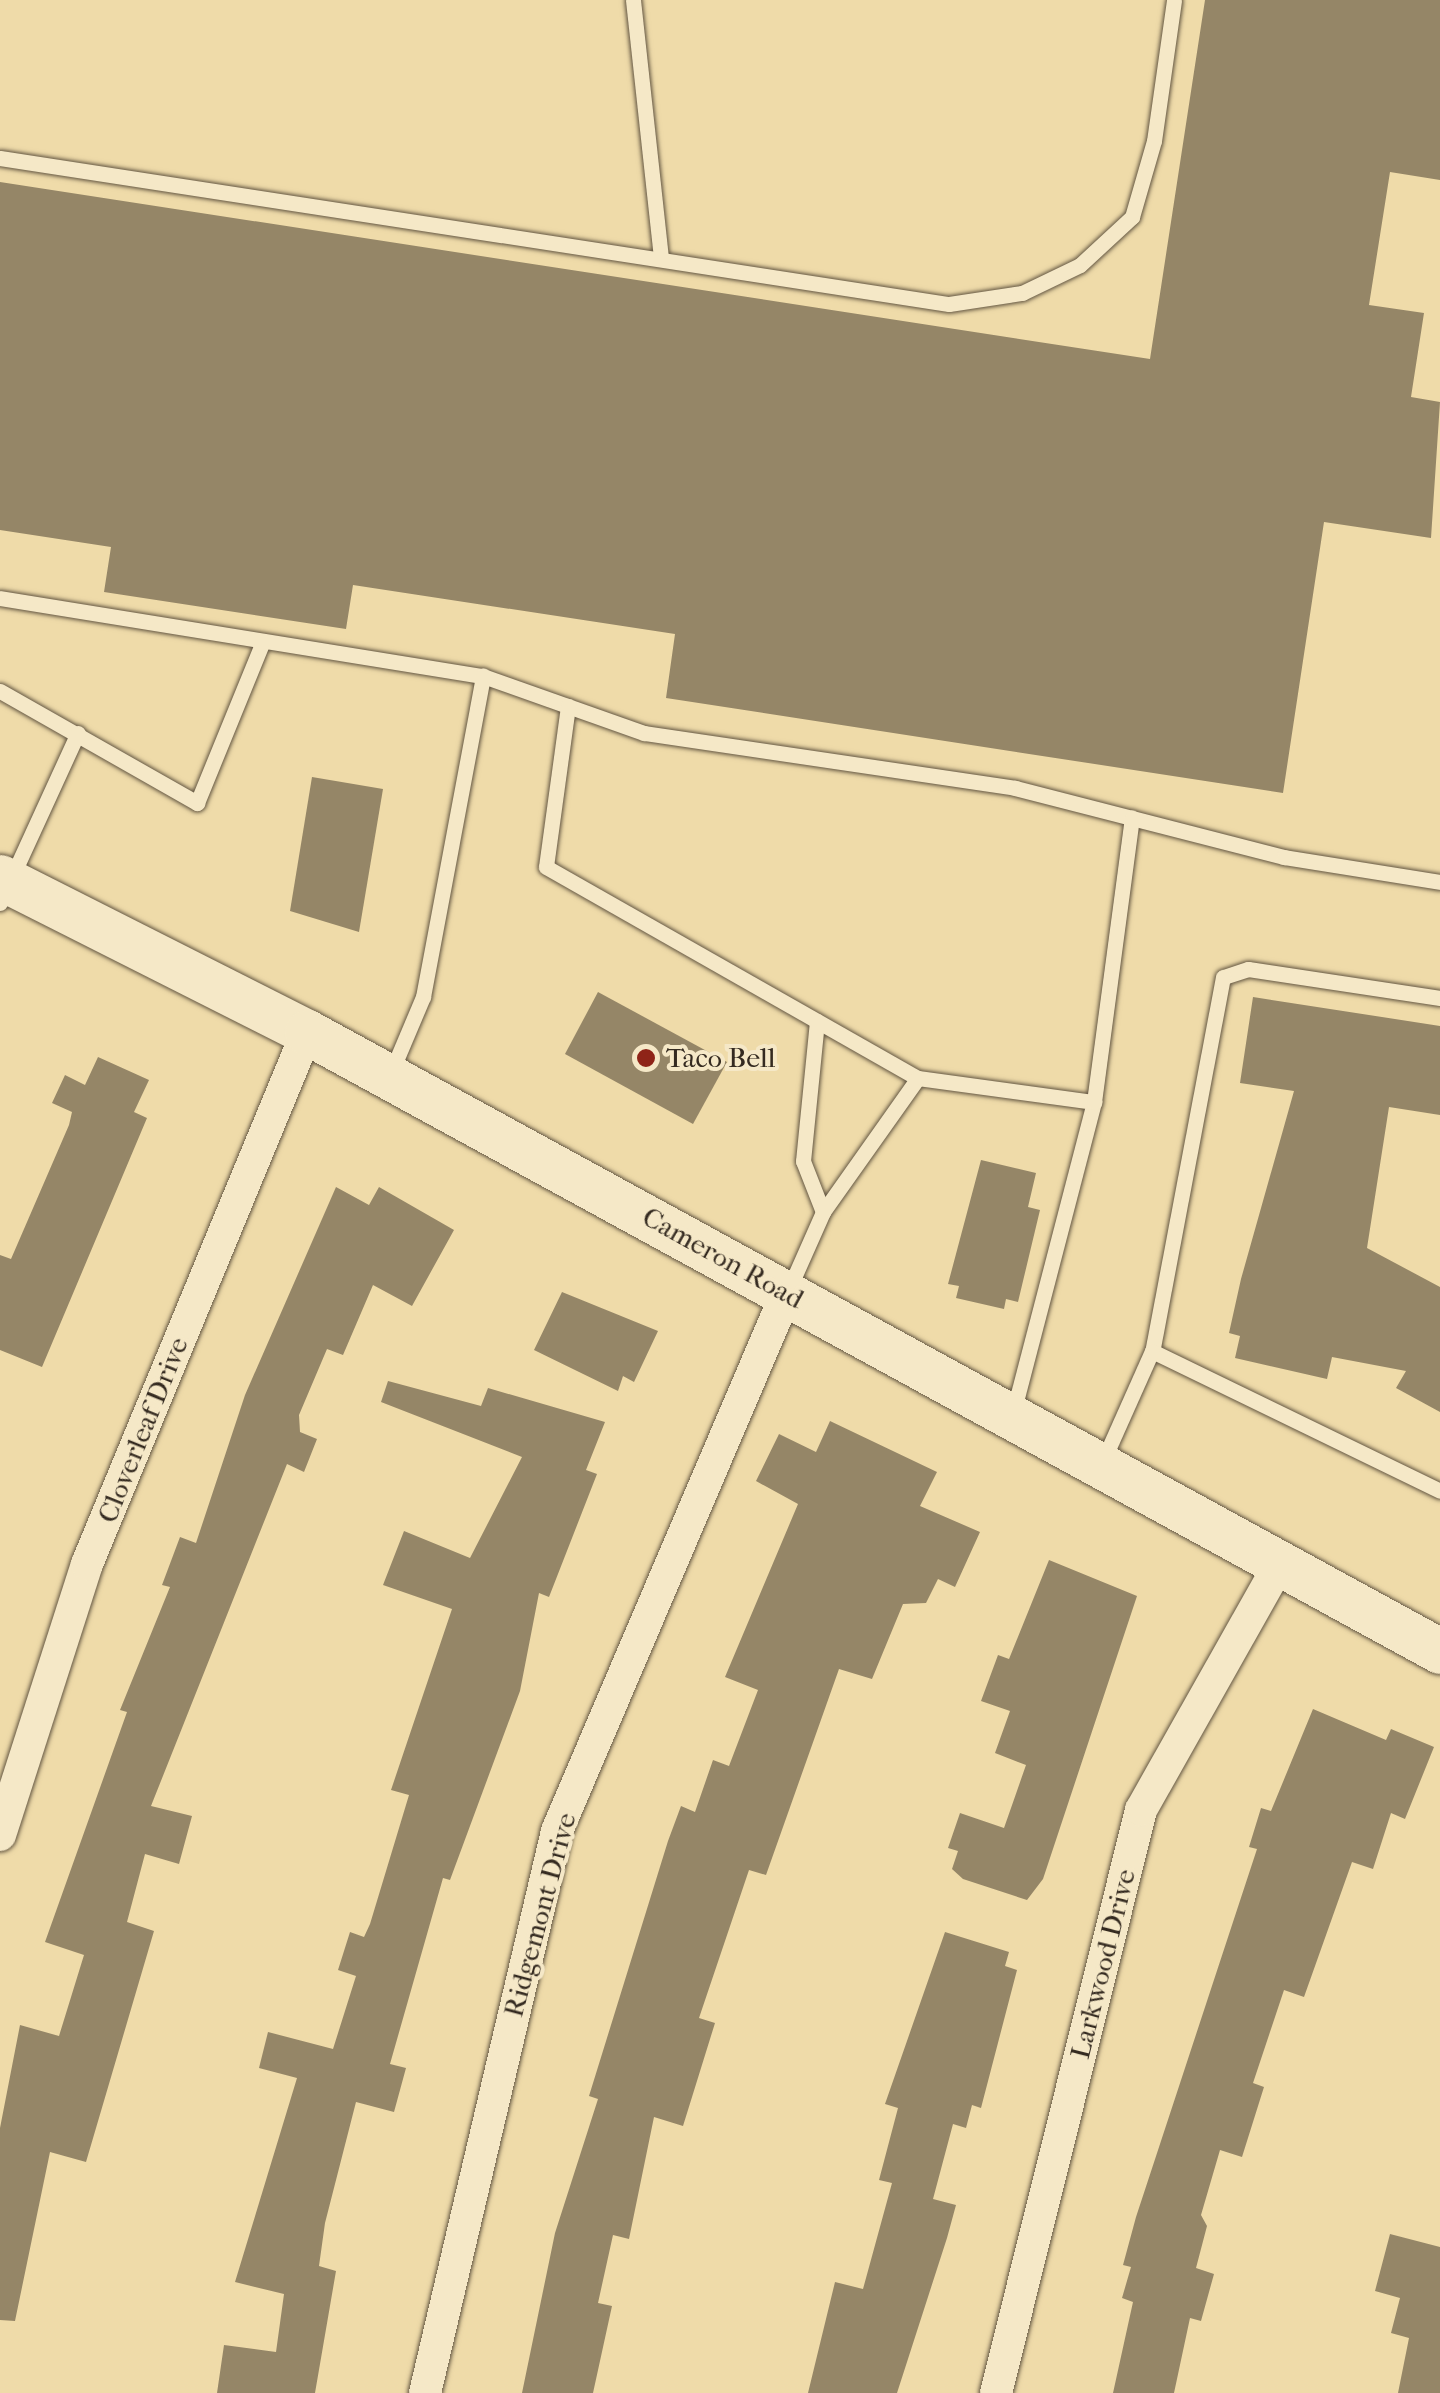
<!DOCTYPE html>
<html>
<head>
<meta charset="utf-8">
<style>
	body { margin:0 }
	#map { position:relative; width:1440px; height:2393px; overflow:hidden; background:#efdba9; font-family:"IM FELL French Canon",serif }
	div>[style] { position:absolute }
	.building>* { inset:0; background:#958667 }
	.roads { filter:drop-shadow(0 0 2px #635642) drop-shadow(0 0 2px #635642) }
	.lane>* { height:15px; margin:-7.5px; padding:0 7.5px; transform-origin:7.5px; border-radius:7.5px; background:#f5e8c7 }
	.street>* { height:32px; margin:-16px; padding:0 16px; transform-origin:16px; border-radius:16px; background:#f5e8c7 }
	.secondary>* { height:45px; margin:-22.5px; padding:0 22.5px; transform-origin:22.5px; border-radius:22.5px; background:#f5e8c7 }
	.dots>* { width:28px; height:28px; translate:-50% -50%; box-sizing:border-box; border:5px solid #f5e8c7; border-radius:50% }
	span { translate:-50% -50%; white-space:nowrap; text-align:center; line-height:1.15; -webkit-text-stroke:8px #f5e8c7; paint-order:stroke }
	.poi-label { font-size:28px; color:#342a20 }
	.left { translate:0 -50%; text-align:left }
	.street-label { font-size:28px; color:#342a20 }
</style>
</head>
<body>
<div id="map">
	<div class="building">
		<div style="clip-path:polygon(1205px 0,1440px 0,1440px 180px,1390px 172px,1369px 305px,1424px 313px,1411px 397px,1440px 402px,1431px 538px,1324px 522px,1283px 793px,666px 698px,675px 634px,353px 585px,346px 629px,104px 592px,111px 547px,0 530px,0 182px,1150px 359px)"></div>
		<div style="clip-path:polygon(312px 777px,383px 789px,359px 932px,290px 911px)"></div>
		<div style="clip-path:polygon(598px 992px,727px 1062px,693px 1124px,565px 1054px)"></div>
		<div style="clip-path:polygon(1253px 997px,1440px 1026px,1440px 1115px,1389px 1107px,1367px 1248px,1440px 1287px,1440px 1412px,1396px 1388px,1406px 1371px,1332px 1357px,1327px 1379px,1235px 1358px,1240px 1336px,1229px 1333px,1241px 1279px,1294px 1091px,1240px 1083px)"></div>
		<div style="clip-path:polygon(98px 1057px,149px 1080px,134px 1112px,147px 1118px,42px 1367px,0 1350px,0 1255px,11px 1259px,69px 1125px,72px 1112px,52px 1103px,65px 1075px,85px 1085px)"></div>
		<div style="clip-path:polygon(981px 1160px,1036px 1173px,1028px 1207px,1040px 1210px,1018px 1302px,1006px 1299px,1004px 1309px,956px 1298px,959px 1286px,948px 1284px)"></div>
		<div style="clip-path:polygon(336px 1187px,369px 1205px,379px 1187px,454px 1230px,412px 1306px,373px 1285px,343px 1355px,327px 1349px,299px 1415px,300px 1432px,317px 1439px,304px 1472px,287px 1464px,151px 1806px,192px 1816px,179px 1864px,145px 1854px,127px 1922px,154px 1931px,86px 2162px,50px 2152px,15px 2321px,0 2320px,0 2128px,20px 2025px,59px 2036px,84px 1955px,45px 1942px,127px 1712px,120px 1710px,170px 1587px,162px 1585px,180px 1537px,196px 1543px,245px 1395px)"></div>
		<div style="clip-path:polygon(562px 1292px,658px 1331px,634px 1382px,623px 1376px,618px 1391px,534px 1350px)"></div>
		<div style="clip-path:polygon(388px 1381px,481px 1406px,488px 1388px,605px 1422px,586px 1470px,597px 1474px,549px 1597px,539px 1593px,520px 1691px,450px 1880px,443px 1878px,390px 2064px,406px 2068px,394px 2112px,356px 2102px,325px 2223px,319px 2266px,336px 2271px,315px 2393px,217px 2393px,224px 2345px,276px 2352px,284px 2294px,235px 2282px,297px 2078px,259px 2068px,268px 2032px,333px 2049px,356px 1976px,338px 1970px,350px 1932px,364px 1937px,370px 1924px,409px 1795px,391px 1790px,452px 1609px,383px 1585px,404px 1531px,470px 1558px,522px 1457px,381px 1402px)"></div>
		<div style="clip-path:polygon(830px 1421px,937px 1472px,920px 1506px,980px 1532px,955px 1587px,938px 1579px,926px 1603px,903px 1604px,872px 1679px,839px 1669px,766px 1875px,749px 1870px,699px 2018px,715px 2023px,683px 2126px,654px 2117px,629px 2239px,613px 2235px,598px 2303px,612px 2306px,593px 2393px,522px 2393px,555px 2233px,598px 2099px,589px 2096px,668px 1841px,681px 1806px,695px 1812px,713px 1760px,729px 1766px,758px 1690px,725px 1677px,798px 1504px,756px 1481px,779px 1434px,816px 1452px)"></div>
		<div style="clip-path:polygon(1049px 1560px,1137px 1596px,1043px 1879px,1027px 1900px,963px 1879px,952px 1869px,958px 1851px,948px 1848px,960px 1813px,1004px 1828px,1026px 1765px,995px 1753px,1010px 1711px,981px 1701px,998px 1655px,1009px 1659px)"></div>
		<div style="clip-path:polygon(1313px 1709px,1386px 1740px,1391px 1729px,1434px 1747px,1405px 1819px,1391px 1813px,1373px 1869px,1352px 1862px,1304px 1997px,1284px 1990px,1253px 2083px,1264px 2087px,1242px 2157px,1220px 2150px,1201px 2215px,1207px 2226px,1196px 2268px,1214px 2274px,1201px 2321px,1190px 2318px,1174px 2393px,1113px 2393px,1133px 2302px,1122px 2298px,1131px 2267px,1123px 2265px,1136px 2217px,1257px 1849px,1249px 1847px,1261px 1808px,1271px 1811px)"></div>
		<div style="clip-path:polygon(945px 1932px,1009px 1952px,1005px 1966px,1017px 1970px,981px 2108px,972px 2105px,966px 2128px,953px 2124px,933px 2199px,956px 2205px,947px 2238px,897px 2393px,808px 2393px,835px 2282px,863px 2289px,892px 2183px,879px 2180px,898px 2108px,885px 2104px)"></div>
		<div style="clip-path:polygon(1390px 2234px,1440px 2247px,1440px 2393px,1398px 2393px,1409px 2338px,1391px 2333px,1400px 2298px,1375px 2291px)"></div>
	</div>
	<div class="roads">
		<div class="lane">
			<div style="left:633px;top:0;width:259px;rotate:83.8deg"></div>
			<div style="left:0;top:158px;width:960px;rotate:8.75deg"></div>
			<div style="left:949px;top:304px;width:74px;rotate:-8.6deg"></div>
			<div style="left:1022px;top:293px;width:64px;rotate:-25.8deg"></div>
			<div style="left:1080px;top:265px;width:71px;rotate:-42.7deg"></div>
			<div style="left:1132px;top:217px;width:79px;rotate:-73.9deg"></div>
			<div style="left:1154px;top:141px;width:142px;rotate:-81.9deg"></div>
			<div style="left:0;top:598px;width:489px;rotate:9.2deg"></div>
			<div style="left:483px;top:676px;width:171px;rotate:19.5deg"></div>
			<div style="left:644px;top:733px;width:375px;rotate:8.4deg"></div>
			<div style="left:1015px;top:788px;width:278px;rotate:14.4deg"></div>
			<div style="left:1284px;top:857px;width:158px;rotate:9.1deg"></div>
			<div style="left:0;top:691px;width:227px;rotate:29.6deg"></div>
			<div style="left:197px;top:803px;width:175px;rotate:-67.8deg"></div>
			<div style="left:568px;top:706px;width:162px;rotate:97.8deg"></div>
			<div style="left:546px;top:867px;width:428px;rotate:29.6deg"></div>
			<div style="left:918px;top:1078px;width:178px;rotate:7.8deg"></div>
			<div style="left:1094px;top:1102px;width:322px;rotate:104.6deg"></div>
			<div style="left:0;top:903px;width:187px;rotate:-65.4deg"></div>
			<div style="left:1440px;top:998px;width:194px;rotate:-171.4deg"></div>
			<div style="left:1248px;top:969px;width:26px;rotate:162deg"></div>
			<div style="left:1223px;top:977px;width:381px;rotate:100.7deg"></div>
			<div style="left:1152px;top:1351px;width:320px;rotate:25.9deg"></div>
			<div style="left:817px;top:1021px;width:141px;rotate:95.7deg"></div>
			<div style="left:803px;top:1161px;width:55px;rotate:68.6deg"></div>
			<div style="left:390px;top:1075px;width:85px;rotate:-67.1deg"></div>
			<div style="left:423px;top:997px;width:327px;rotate:-79.4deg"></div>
			<div style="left:1094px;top:1102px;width:287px;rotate:-82.4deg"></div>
			<div style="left:788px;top:1291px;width:86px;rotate:-66.1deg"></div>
			<div style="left:823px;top:1212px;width:164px;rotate:-54.7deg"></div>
			<div style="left:1103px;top:1461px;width:120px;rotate:-66deg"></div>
		</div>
		<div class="street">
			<div style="left:0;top:1835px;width:285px;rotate:-72.2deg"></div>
			<div style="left:87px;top:1564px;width:576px;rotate:-67.53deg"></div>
			<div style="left:425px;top:2393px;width:577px;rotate:-76.78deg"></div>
			<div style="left:557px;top:1831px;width:586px;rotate:-66.89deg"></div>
			<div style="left:996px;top:2393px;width:601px;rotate:-76.03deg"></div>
			<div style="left:1141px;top:1810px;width:285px;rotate:-60.6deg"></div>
		</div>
		<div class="secondary">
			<div style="left:0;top:877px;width:344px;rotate:26.8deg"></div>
			<div style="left:307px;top:1032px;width:1291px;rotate:28.65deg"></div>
		</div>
	</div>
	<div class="dots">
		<div style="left:646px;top:1058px;background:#8f2418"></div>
	</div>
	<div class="poi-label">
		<span class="left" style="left:666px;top:1058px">Taco Bell</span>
	</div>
	<div class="street-label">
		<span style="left:723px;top:1258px;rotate:29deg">Cameron Road</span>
		<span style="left:143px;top:1430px;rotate:-68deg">Cloverleaf Drive</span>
		<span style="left:540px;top:1915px;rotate:-75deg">Ridgemont Drive</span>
		<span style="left:1103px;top:1964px;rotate:-76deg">Larkwood Drive</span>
	</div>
</div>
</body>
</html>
